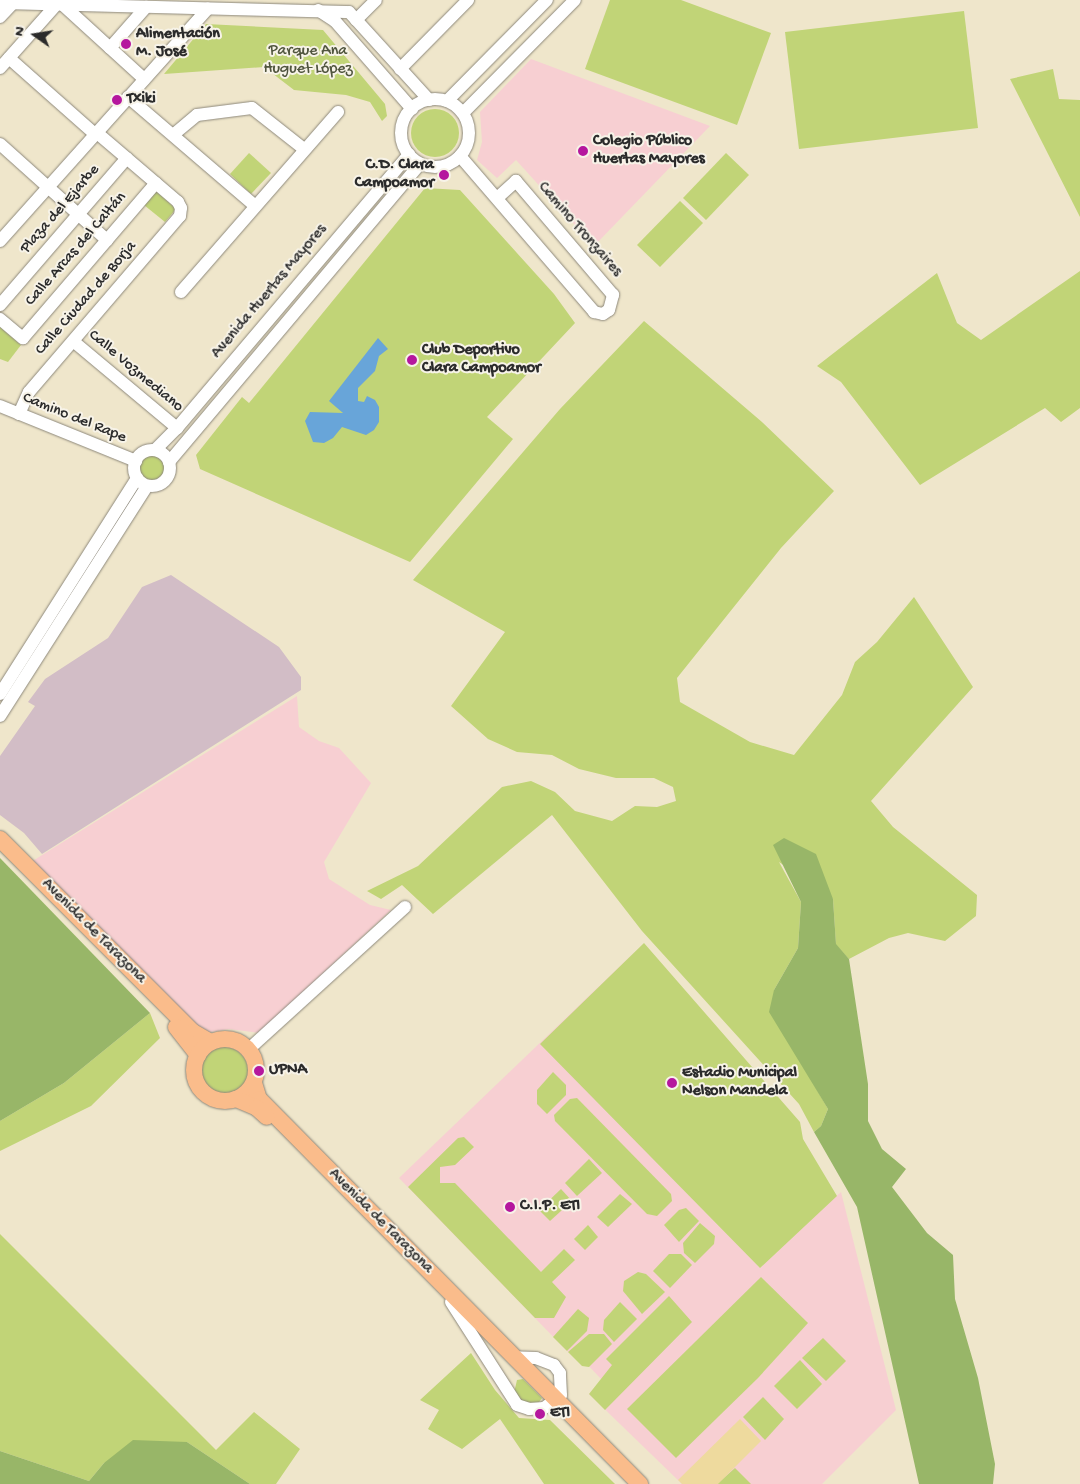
<!DOCTYPE html>
<html>
<head>
<meta charset="utf-8">
<style>
	body { margin:0 }
	#map { position:relative; width:1080px; height:1484px; overflow:hidden; background:#efe6cb; font-family:"Gochi Hand",sans-serif }
	div>[style] { position:absolute }
	.built>* { inset:0; background:#f7cfd2 }
	.industrial>* { inset:0; background:#d2bdc6 }
	.green>* { inset:0; background:#c1d477 }
	.round { border-radius:50% }
	.forest>* { inset:0; background:#98b668 }
	.sand>* { inset:0; background:#eeda9e }
	.water>* { inset:0; background:#68a5d9 }
	.roads { filter:drop-shadow(0 0 1px #8d887b) drop-shadow(0 0 1px #8d887b) }
	.minor>* { height:12px; margin:-6px; padding:0 6px; transform-origin:6px; border-radius:6px; background:#fff }
	.minor>.ring { margin:-6px; padding:0; box-sizing:content-box; background:none; border:12px solid #fff; border-radius:50% }
	.major>* { height:16px; margin:-8px; padding:0 8px; transform-origin:8px; border-radius:8px; background:#fabc8b }
	.major>.ring { margin:-8px; padding:0; box-sizing:content-box; background:none; border:16px solid #fabc8b; border-radius:50% }
	.dots>* { width:14px; height:14px; translate:-50% -50%; box-sizing:border-box; border:2px solid #f7f3e8; border-radius:50% }
	span { translate:-50% -50%; white-space:nowrap; text-align:center; line-height:1.15; -webkit-text-stroke:4px #f7f3e8; paint-order:stroke }
	.poi-label { font-size:16px; color:#2b2b2b; font-weight:700 }
	.left { translate:0 -50%; text-align:left }
	.right { translate:-100% -50%; text-align:right }
	.park-label { font-size:16px; color:#50553e }
	.street-label { font-size:16px; color:#2b2b2b }
	.north { position:absolute; left:10px; top:10px; width:50px; height:50px; -webkit-text-stroke:4px #f7f3e8; paint-order:stroke; rotate:283deg; font-size:14px; font-weight:700; line-height:20px; text-align:center; color:#2b2b2b }
	.north::after { content:''; display:block; margin:auto; width:18px; height:22px; background:#2b2b2b; clip-path:polygon(50% 0,100% 100%,50% 72%,0 100%) }
</style>
</head>
<body>
<div id="map">
	<div class="built">
		<div style="clip-path:polygon(531px 59px,710px 126px,594px 246px,516px 160px,497px 178px,477px 160px,482px 142px,480px 112px)"></div>
		<div style="clip-path:polygon(297px 696px,299px 727px,319px 741px,339px 748px,371px 783px,324px 862px,329px 879px,370px 905px,391px 910px,259px 1033px,229px 1029px,205px 1033px,31px 862px)"></div>
		<div style="clip-path:polygon(644px 943px,541px 1044px,760px 1268px,841px 1192px,896px 1410px,822px 1484px,682px 1484px,589px 1394px,602px 1380px,585px 1362px,568px 1352px,399px 1178px)"></div>
	</div>
	<div class="industrial">
		<div style="clip-path:polygon(171px 575px,279px 647px,301px 677px,301px 690px,42px 854px,24px 833px,0 815px,0 756px,35px 706px,28px 702px,45px 679px,108px 638px,142px 587px)"></div>
	</div>
	<div class="green">
		<div style="clip-path:polygon(610px 0,681px 0,771px 33px,737px 125px,585px 69px)"></div>
		<div style="clip-path:polygon(964px 11px,978px 128px,799px 149px,785px 32px)"></div>
		<div style="clip-path:polygon(206px 24px,323px 30px,385px 104px,387px 116px,382px 121px,370px 102px,346px 95px,294px 90px,264px 67px,164px 74px)"></div>
		<div style="clip-path:polygon(1053px 69px,1059px 99px,1080px 100px,1080px 217px,1010px 79px)"></div>
		<div class="round" style="left:411px;top:109px;width:48px;height:48px"></div>
		<div style="clip-path:polygon(249px 153px,271px 173px,251px 194px,230px 174px)"></div>
		<div style="clip-path:polygon(726px 153px,749px 175px,706px 220px,683px 198px)"></div>
		<div style="clip-path:polygon(425px 188px,460px 190px,554px 294px,575px 323px,487px 417px,513px 439px,410px 562px,200px 469px,196px 455px,242px 397px,249px 403px)"></div>
		<div style="clip-path:polygon(156px 191px,176px 209px,165px 222px,144px 205px)"></div>
		<div style="clip-path:polygon(680px 201px,703px 223px,660px 267px,637px 245px)"></div>
		<div style="clip-path:polygon(1080px 271px,1080px 408px,1061px 422px,1045px 408px,920px 485px,841px 382px,817px 366px,937px 273px,957px 323px,981px 340px)"></div>
		<div style="clip-path:polygon(644px 321px,762px 422px,834px 491px,781px 548px,677px 678px,680px 702px,750px 742px,794px 755px,842px 695px,855px 662px,877px 642px,914px 597px,973px 687px,871px 801px,893px 827px,977px 895px,976px 916px,945px 941px,908px 933px,889px 938px,849px 959px,836px 945px,833px 899px,779px 862px,801px 902px,798px 948px,774px 990px,813px 1083px,828px 1109px,821px 1126px,814px 1132px,799px 1104px,642px 931px,552px 815px,433px 914px,402px 885px,381px 899px,367px 891px,418px 866px,502px 787px,531px 781px,555px 792px,575px 811px,612px 821px,635px 806px,657px 807px,676px 801px,673px 787px,654px 778px,616px 778px,579px 769px,552px 755px,517px 752px,488px 739px,451px 706px,505px 632px,413px 580px,560px 409px)"></div>
		<div style="clip-path:polygon(0 327px,21px 345px,8px 362px,0 359px)"></div>
		<div class="round" style="left:139px;top:455px;width:26px;height:26px"></div>
		<div style="clip-path:polygon(644px 943px,800px 1122px,803px 1139px,837px 1196px,760px 1268px,540px 1044px)"></div>
		<div style="clip-path:polygon(150px 1013px,160px 1038px,91px 1106px,0 1151px,0 1121px,64px 1083px)"></div>
		<div class="round" style="left:200px;top:1047px;width:48px;height:48px"></div>
		<div style="clip-path:polygon(553px 1072px,566px 1085px,566px 1095px,547px 1114px,537px 1104px,537px 1090px)"></div>
		<div style="clip-path:polygon(577px 1098px,671px 1194px,672px 1201px,657px 1216px,647px 1214px,555px 1121px,554px 1115px,570px 1099px)"></div>
		<div style="clip-path:polygon(464px 1137px,474px 1147px,455px 1165px,440px 1167px,440px 1183px,455px 1183px,541px 1272px,564px 1249px,575px 1260px,552px 1282px,566px 1297px,554px 1318px,535px 1318px,408px 1187px,458px 1138px)"></div>
		<div style="clip-path:polygon(589px 1159px,602px 1173px,577px 1196px,565px 1183px)"></div>
		<div style="clip-path:polygon(561px 1189px,572px 1201px,550px 1221px,539px 1210px)"></div>
		<div style="clip-path:polygon(620px 1194px,632px 1204px,608px 1227px,597px 1217px)"></div>
		<div style="clip-path:polygon(686px 1208px,699px 1221px,679px 1242px,664px 1225px,679px 1210px)"></div>
		<div style="clip-path:polygon(700px 1223px,715px 1236px,714px 1244px,695px 1263px,684px 1253px,683px 1243px)"></div>
		<div style="clip-path:polygon(588px 1225px,598px 1237px,585px 1250px,574px 1239px)"></div>
		<div style="clip-path:polygon(0 1234px,216px 1450px,254px 1412px,300px 1449px,276px 1484px,250px 1484px,187px 1442px,104px 1463px,89px 1481px,0 1451px)"></div>
		<div style="clip-path:polygon(669px 1254px,681px 1254px,692px 1265px,670px 1288px,653px 1271px)"></div>
		<div style="clip-path:polygon(638px 1272px,646px 1274px,665px 1292px,642px 1314px,623px 1291px,624px 1281px)"></div>
		<div style="clip-path:polygon(761px 1277px,808px 1323px,758px 1378px,676px 1458px,627px 1409px)"></div>
		<div style="clip-path:polygon(669px 1296px,692px 1322px,605px 1410px,589px 1394px,612px 1365px,606px 1359px)"></div>
		<div style="clip-path:polygon(620px 1302px,637px 1319px,614px 1342px,603px 1330px,604px 1320px)"></div>
		<div style="clip-path:polygon(578px 1309px,589px 1318px,587px 1331px,567px 1351px,553px 1337px)"></div>
		<div style="clip-path:polygon(589px 1334px,604px 1334px,612px 1344px,589px 1367px,582px 1366px,568px 1352px)"></div>
		<div style="clip-path:polygon(823px 1338px,846px 1361px,826px 1381px,802px 1358px)"></div>
		<div style="clip-path:polygon(471px 1353px,495px 1390px,519px 1418px,550px 1420px,615px 1484px,544px 1484px,500px 1419px,462px 1449px,428px 1429px,439px 1410px,420px 1400px)"></div>
		<div style="clip-path:polygon(800px 1360px,822px 1384px,797px 1409px,774px 1386px)"></div>
		<div style="clip-path:polygon(523px 1379px,542px 1398px,537px 1405px,526px 1406px,514px 1393px,517px 1380px)"></div>
		<div style="clip-path:polygon(763px 1397px,784px 1419px,765px 1440px,743px 1417px)"></div>
		<div style="clip-path:polygon(735px 1468px,751px 1484px,717px 1484px)"></div>
	</div>
	<div class="forest">
		<div style="clip-path:polygon(784px 838px,816px 854px,833px 899px,836px 944px,849px 959px,868px 1084px,868px 1121px,882px 1149px,906px 1169px,892px 1187px,927px 1233px,953px 1255px,955px 1299px,978px 1378px,995px 1464px,993px 1484px,919px 1484px,857px 1207px,814px 1132px,821px 1126px,828px 1109px,769px 1012px,774px 990px,798px 948px,801px 902px,773px 845px)"></div>
		<div style="clip-path:polygon(0 858px,150px 1013px,64px 1083px,0 1121px)"></div>
		<div style="clip-path:polygon(133px 1440px,187px 1442px,250px 1484px,0 1484px,0 1451px,89px 1481px,104px 1463px)"></div>
	</div>
	<div class="sand">
		<div style="clip-path:polygon(740px 1419px,761px 1441px,718px 1484px,682px 1484px,678px 1480px)"></div>
	</div>
	<div class="water">
		<div style="clip-path:polygon(378px 338px,388px 349px,379px 356px,375px 371px,358px 388px,358px 401px,364px 402px,367px 396px,375px 400px,379px 407px,379px 422px,374px 430px,366px 435px,342px 427px,333px 438px,324px 443px,313px 442px,305px 421px,310px 412px,343px 413px,329px 401px)"></div>
	</div>
	<div class="roads">
		<div class="minor">
			<div style="left:0;top:3px;width:349px;rotate:1.5deg"></div>
			<div style="left:349px;top:12px;width:119px;rotate:47.7deg"></div>
			<div style="left:63px;top:5px;width:110px;rotate:42.4deg"></div>
			<div style="left:318px;top:10px;width:20px;rotate:33deg"></div>
			<div style="left:335px;top:21px;width:117px;rotate:48.8deg"></div>
			<div style="left:0;top:17px;width:18px;rotate:-47deg"></div>
			<div style="left:356px;top:20px;width:28px;rotate:-45deg"></div>
			<div style="left:110px;top:48px;width:55px;rotate:-48.7deg"></div>
			<div style="left:9px;top:58px;width:115px;rotate:41.5deg"></div>
			<div style="left:0;top:68px;width:84px;rotate:-48.4deg"></div>
			<div style="left:400px;top:69px;width:97px;rotate:-45.4deg"></div>
			<div style="left:128px;top:97px;width:167px;rotate:40.6deg"></div>
			<div class="ring" style="left:401px;top:99px;width:56px;height:56px"></div>
			<div style="left:447px;top:101px;width:142px;rotate:-45.3deg"></div>
			<div style="left:463px;top:113px;width:159px;rotate:-45.3deg"></div>
			<div style="left:173px;top:135px;width:31px;rotate:-40deg"></div>
			<div style="left:197px;top:115px;width:55px;rotate:-7.3deg"></div>
			<div style="left:252px;top:108px;width:66px;rotate:38.3deg"></div>
			<div style="left:0;top:144px;width:144px;rotate:41.9deg"></div>
			<div style="left:460px;top:156px;width:206px;rotate:49.3deg"></div>
			<div style="left:594px;top:312px;width:9px;rotate:13deg"></div>
			<div style="left:603px;top:314px;width:7px;rotate:-34deg"></div>
			<div style="left:609px;top:310px;width:16px;rotate:-75deg"></div>
			<div style="left:613px;top:295px;width:150px;rotate:-130.4deg"></div>
			<div style="left:516px;top:181px;width:25px;rotate:138deg"></div>
			<div style="left:0;top:241px;width:312px;rotate:-48.2deg"></div>
			<div style="left:181px;top:292px;width:239px;rotate:-48.9deg"></div>
			<div style="left:0;top:305px;width:194px;rotate:-49.2deg"></div>
			<div style="left:0;top:319px;width:30px;rotate:40deg"></div>
			<div style="left:23px;top:338px;width:204px;rotate:-49.4deg"></div>
			<div style="left:73px;top:341px;width:136px;rotate:39.9deg"></div>
			<div style="left:0;top:406px;width:147px;rotate:22deg"></div>
			<div style="left:19px;top:414px;width:24px;rotate:-66deg"></div>
			<div style="left:29px;top:392px;width:232px;rotate:-49.4deg"></div>
			<div style="left:180px;top:216px;width:8px;rotate:-83deg"></div>
			<div style="left:181px;top:208px;width:7px;rotate:-117deg"></div>
			<div style="left:178px;top:202px;width:108px;rotate:-139.5deg"></div>
			<div class="ring" style="left:134px;top:450px;width:24px;height:24px"></div>
			<div style="left:155px;top:450px;width:31px;rotate:-45deg"></div>
			<div style="left:177px;top:428px;width:359px;rotate:-49.7deg"></div>
			<div style="left:169px;top:462px;width:390px;rotate:-49.9deg"></div>
			<div style="left:0;top:694px;width:256px;rotate:-57.6deg"></div>
			<div style="left:0;top:716px;width:273px;rotate:-57.4deg"></div>
			<div style="left:249px;top:1049px;width:211px;rotate:-42.3deg"></div>
			<div style="left:451px;top:1302px;width:122px;rotate:57.3deg"></div>
			<div style="left:517px;top:1405px;width:13px;rotate:18deg"></div>
			<div style="left:529px;top:1409px;width:15px;rotate:-4deg"></div>
			<div style="left:544px;top:1408px;width:21px;rotate:-37deg"></div>
			<div style="left:561px;top:1395px;width:22px;rotate:-93deg"></div>
			<div style="left:560px;top:1373px;width:10px;rotate:-127deg"></div>
			<div style="left:554px;top:1365px;width:19px;rotate:-159deg"></div>
			<div style="left:536px;top:1358px;width:23px;rotate:-178deg"></div>
		</div>
		<div class="major">
			<div style="left:0;top:839px;width:273px;rotate:45deg"></div>
			<div style="left:193px;top:1032px;width:20px;rotate:30deg"></div>
			<div style="left:176px;top:1027px;width:36px;rotate:52deg"></div>
			<div class="ring" style="left:194px;top:1039px;width:46px;height:46px"></div>
			<div style="left:254px;top:1083px;width:17px;rotate:73deg"></div>
			<div style="left:259px;top:1099px;width:542px;rotate:45.3deg"></div>
			<div style="left:236px;top:1099px;width:23px;rotate:23deg"></div>
			<div style="left:257px;top:1108px;width:13px;rotate:42deg"></div>
		</div>
	</div>
	<div class="dots">
		<div style="left:126px;top:44px;background:#b5179e"></div>
		<div style="left:117px;top:100px;background:#b5179e"></div>
		<div style="left:583px;top:151px;background:#b5179e"></div>
		<div style="left:444px;top:175px;background:#b5179e"></div>
		<div style="left:412px;top:360px;background:#b5179e"></div>
		<div style="left:259px;top:1071px;background:#b5179e"></div>
		<div style="left:672px;top:1083px;background:#b5179e"></div>
		<div style="left:510px;top:1207px;background:#b5179e"></div>
		<div style="left:540px;top:1414px;background:#b5179e"></div>
	</div>
	<div class="poi-label">
		<span class="left" style="left:136px;top:44px">Alimentación<br>M. José</span>
		<span class="left" style="left:127px;top:100px">Txiki</span>
		<span class="left" style="left:593px;top:151px">Colegio Público<br>Huertas Mayores</span>
		<span class="right" style="left:434px;top:175px">C.D. Clara<br>Campoamor</span>
		<span class="left" style="left:422px;top:360px">Club Deportivo<br>Clara Campoamor</span>
		<span class="left" style="left:269px;top:1071px">UPNA</span>
		<span class="left" style="left:682px;top:1083px">Estadio Municipal<br>Nelson Mandela</span>
		<span class="left" style="left:520px;top:1207px">C.I.P. ETI</span>
		<span class="left" style="left:550px;top:1414px">ETI</span>
	</div>
	<div class="park-label">
		<span style="left:308px;top:61px">Parque Ana<br>Huguet López</span>
	</div>
	<div class="street-label">
		<span style="left:61px;top:210px;rotate:-49deg">Plaza del Ejarbe</span>
		<span style="left:579px;top:230px;rotate:49deg">Camino Tronzaires</span>
		<span style="left:77px;top:250px;rotate:-49deg">Calle Arcas del Caltán</span>
		<span style="left:270px;top:292px;rotate:-50deg">Avenida Huertas Mayores</span>
		<span style="left:87px;top:299px;rotate:-49deg">Calle Ciudad de Borja</span>
		<span style="left:135px;top:372px;rotate:40deg">Calle Vozmediano</span>
		<span style="left:74px;top:419px;rotate:22deg">Camino del Rape</span>
		<span style="left:93px;top:932px;rotate:45deg">Avenida de Tarazona</span>
		<span style="left:380px;top:1222px;rotate:45deg">Avenida de Tarazona</span>
	</div>
	<div class="north">N</div>
</div>
</body>
</html>
